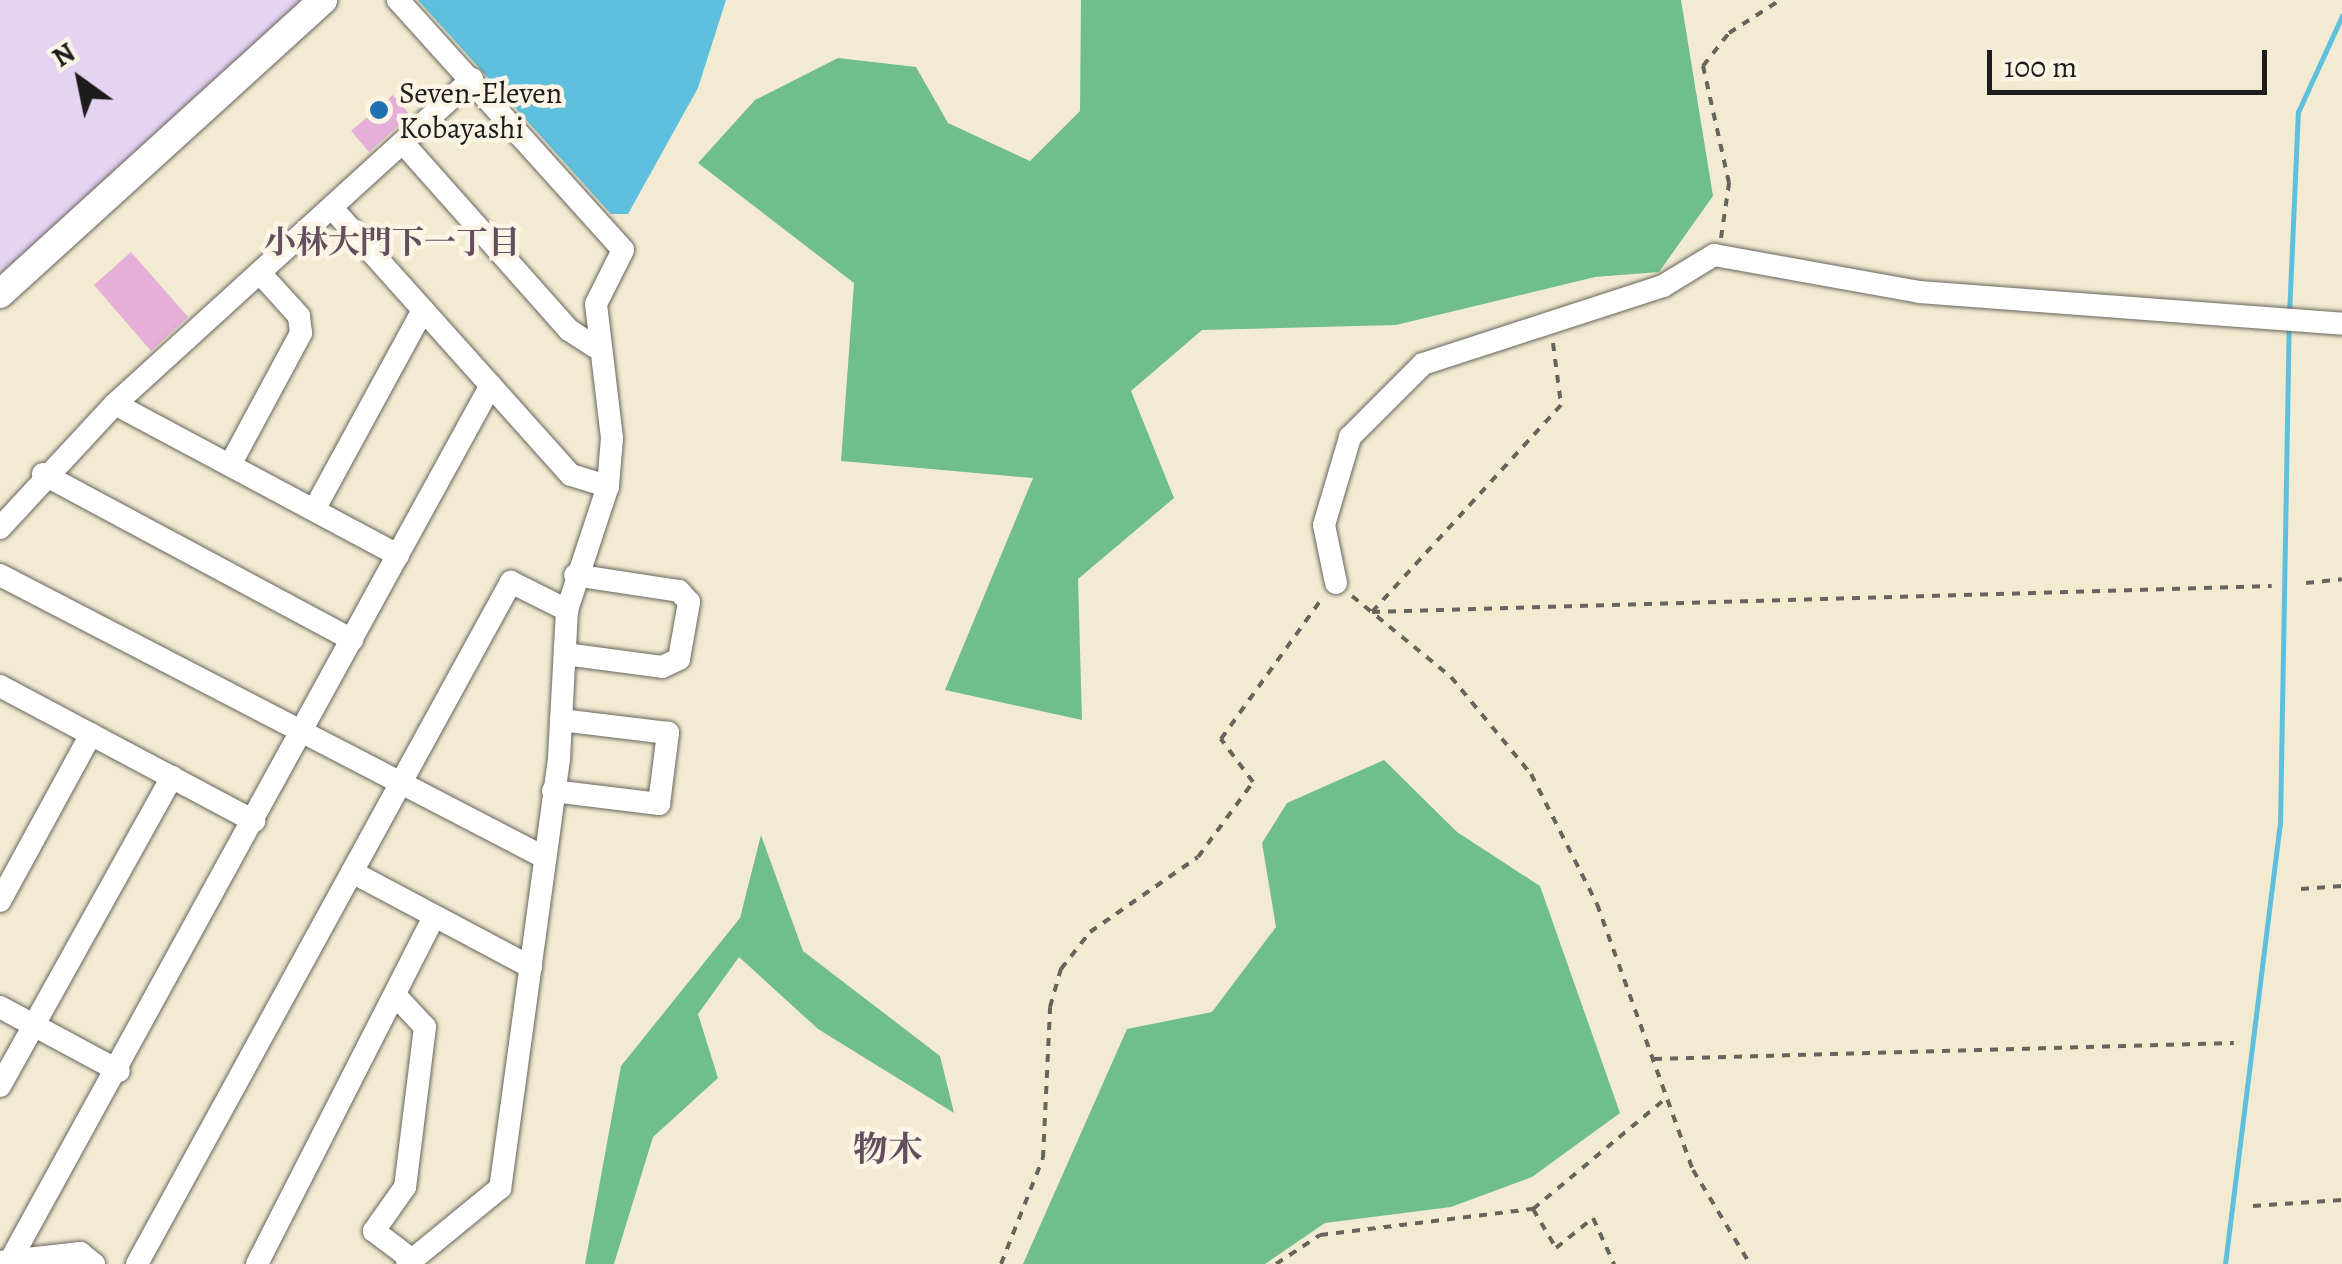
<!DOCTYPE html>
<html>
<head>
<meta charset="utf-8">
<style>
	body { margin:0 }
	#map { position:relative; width:2342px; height:1264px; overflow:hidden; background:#f2ebd2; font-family:Alegreya,"Noto Serif JP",serif }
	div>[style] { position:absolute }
	.built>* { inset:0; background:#e4d3f1 }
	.forest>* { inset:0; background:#70be88 }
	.water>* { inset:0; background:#5fc0dd }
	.stream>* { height:5px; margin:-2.5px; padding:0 2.5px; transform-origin:2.5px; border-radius:2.5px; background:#5fc0dd }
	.building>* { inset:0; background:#e6afd9 }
	.path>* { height:4px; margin-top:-2px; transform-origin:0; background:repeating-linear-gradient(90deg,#67645c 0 8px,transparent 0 16px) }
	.roads { filter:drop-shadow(0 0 2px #67645c) drop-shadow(0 0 2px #67645c) }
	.minor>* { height:22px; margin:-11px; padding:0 11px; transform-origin:11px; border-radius:11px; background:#fff }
	.tertiary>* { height:28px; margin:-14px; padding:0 14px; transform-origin:14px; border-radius:14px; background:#fff }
	.dots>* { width:28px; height:28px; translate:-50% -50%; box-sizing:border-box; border:5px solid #fcf5e5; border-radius:50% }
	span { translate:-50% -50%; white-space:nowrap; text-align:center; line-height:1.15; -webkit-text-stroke:9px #fcf5e5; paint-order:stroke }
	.poi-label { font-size:30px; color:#1c1c1c }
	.left { translate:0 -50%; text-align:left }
	.neighbourhood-label { font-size:32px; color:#634f5e; font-weight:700 }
	.quarter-label { font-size:35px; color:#634f5e; font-weight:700 }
	.north { position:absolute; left:30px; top:30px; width:100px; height:100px; -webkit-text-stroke:8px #fcf5e5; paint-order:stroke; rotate:327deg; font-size:28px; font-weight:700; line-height:40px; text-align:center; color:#1c1c1c }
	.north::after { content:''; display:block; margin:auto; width:35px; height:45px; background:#1c1c1c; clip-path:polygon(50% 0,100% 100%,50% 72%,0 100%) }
	.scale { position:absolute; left:1987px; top:50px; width:280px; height:45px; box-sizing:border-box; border:5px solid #1c1c1c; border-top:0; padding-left:12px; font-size:30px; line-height:35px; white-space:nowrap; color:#1c1c1c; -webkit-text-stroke:8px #fcf5e5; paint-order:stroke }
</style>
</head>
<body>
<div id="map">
	<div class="built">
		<div style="clip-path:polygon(0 0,323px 0,0 294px)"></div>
	</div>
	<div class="forest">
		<div style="clip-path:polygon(1081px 0,1681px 0,1713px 196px,1659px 272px,1595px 277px,1396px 325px,1202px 330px,1131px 391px,1174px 498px,1078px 579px,1082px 720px,945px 690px,1033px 478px,841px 461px,854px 283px,698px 163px,755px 100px,838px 58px,916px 67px,948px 123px,1030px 161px,1080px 111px)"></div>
		<div style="clip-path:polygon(1384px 760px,1457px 832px,1540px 886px,1620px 1113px,1532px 1177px,1451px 1207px,1325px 1223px,1265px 1264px,1023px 1264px,1127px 1029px,1212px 1012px,1276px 927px,1262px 843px,1287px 803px)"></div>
		<div style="clip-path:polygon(761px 835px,803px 951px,940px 1056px,954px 1113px,818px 1029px,739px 957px,698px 1014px,718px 1078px,653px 1137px,614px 1264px,585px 1264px,621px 1066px,740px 918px)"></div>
	</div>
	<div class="water">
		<div style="clip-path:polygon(418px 0,726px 0,698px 88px,628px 214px,611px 214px)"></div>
	</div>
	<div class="stream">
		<div style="left:2289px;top:315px;width:203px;rotate:-87.5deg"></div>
		<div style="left:2298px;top:112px;width:106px;rotate:-65.4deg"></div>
		<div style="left:2225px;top:1264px;width:443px;rotate:-82.9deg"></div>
		<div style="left:2280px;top:824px;width:498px;rotate:-89deg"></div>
	</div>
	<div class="building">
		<div style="clip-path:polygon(393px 95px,410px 115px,369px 152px,351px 131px)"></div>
		<div style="clip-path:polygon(131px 252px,188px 317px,151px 351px,94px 285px)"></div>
	</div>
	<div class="path">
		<div style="left:1721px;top:238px;width:56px;rotate:-81.7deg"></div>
		<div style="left:1729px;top:183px;width:120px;rotate:-102.5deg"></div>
		<div style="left:1703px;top:66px;width:42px;rotate:-51.8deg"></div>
		<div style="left:1729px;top:33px;width:61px;rotate:-32.9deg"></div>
		<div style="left:1553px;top:343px;width:63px;rotate:82.6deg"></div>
		<div style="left:1561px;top:405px;width:280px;rotate:132.4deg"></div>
		<div style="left:1372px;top:612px;width:900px;rotate:-1.65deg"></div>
		<div style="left:2306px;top:583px;width:36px;rotate:-6deg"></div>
		<div style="left:1352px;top:596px;width:128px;rotate:39.3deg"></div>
		<div style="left:1451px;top:677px;width:126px;rotate:50.5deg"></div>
		<div style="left:1531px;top:774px;width:146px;rotate:63.1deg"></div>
		<div style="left:1597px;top:904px;width:283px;rotate:70.2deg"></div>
		<div style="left:1693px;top:1170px;width:110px;rotate:58.8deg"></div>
		<div style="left:2301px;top:889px;width:41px;rotate:-4.2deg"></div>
		<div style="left:1654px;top:1059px;width:580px;rotate:-1.58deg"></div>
		<div style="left:2253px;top:1206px;width:89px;rotate:-3.9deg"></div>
		<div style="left:1533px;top:1209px;width:45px;rotate:59.5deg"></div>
		<div style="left:1556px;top:1248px;width:48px;rotate:-39deg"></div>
		<div style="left:1593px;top:1218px;width:51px;rotate:65.5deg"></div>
		<div style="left:1001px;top:1264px;width:114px;rotate:-68.4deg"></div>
		<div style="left:1043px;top:1158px;width:151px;rotate:-87.3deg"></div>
		<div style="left:1050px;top:1007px;width:40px;rotate:-74deg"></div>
		<div style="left:1061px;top:969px;width:47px;rotate:-51.9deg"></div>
		<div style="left:1090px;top:932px;width:131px;rotate:-34.8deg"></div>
		<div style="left:1198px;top:857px;width:93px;rotate:-53.7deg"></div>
		<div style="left:1253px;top:782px;width:54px;rotate:-126.7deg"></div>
		<div style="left:1221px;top:739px;width:175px;rotate:-54.3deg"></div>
		<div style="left:1276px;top:1264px;width:53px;rotate:-33.4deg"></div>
		<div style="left:1320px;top:1235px;width:215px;rotate:-7deg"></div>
		<div style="left:1533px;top:1209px;width:173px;rotate:-39.8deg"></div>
	</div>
	<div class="roads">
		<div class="minor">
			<div style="left:398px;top:0;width:336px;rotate:48deg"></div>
			<div style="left:623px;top:250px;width:60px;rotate:116.6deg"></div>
			<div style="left:596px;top:304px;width:135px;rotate:83.2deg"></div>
			<div style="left:612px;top:438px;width:48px;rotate:94.8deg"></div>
			<div style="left:608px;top:486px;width:131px;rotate:108.3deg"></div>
			<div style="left:567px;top:610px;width:149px;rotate:93.1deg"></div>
			<div style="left:559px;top:759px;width:433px;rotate:97.8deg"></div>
			<div style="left:500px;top:1188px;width:120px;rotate:140.7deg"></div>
			<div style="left:403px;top:143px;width:250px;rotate:48.4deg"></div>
			<div style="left:569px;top:330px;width:31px;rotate:33deg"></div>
			<div style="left:332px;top:208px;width:358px;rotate:48.2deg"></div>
			<div style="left:571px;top:475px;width:39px;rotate:17deg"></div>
			<div style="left:115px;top:404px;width:321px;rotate:28.1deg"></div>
			<div style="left:230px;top:465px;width:150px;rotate:-61.7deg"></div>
			<div style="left:301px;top:333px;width:17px;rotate:-97deg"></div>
			<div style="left:299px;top:316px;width:58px;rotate:-132.2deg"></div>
			<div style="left:43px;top:474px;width:351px;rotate:28.2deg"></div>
			<div style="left:314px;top:510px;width:228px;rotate:-61.4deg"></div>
			<div style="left:0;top:528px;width:169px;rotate:-47.2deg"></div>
			<div style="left:115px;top:404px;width:483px;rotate:-42.3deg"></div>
			<div style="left:0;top:575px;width:608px;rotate:27.41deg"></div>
			<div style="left:1336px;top:583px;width:59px;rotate:-101.7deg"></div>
			<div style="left:1324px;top:525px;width:92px;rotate:-73.5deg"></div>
			<div style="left:1350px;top:437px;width:103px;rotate:-45deg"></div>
			<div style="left:1423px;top:364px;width:252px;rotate:-18deg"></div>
			<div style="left:1663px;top:286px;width:60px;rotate:-31.3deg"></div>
			<div style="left:1714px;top:255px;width:209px;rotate:10.2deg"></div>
			<div style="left:1920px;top:292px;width:423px;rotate:4.3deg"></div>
			<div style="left:565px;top:654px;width:98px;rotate:7.6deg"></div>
			<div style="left:662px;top:667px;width:19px;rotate:-25deg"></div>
			<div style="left:679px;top:659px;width:58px;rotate:-80deg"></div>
			<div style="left:689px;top:602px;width:15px;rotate:-132deg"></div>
			<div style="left:679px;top:591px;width:105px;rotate:-171.3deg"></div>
			<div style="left:0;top:686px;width:288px;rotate:28deg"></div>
			<div style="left:553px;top:791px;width:107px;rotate:7deg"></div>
			<div style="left:659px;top:804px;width:72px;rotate:-82.8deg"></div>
			<div style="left:668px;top:733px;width:108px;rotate:-173.1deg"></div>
			<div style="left:352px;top:872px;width:203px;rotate:28deg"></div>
			<div style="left:0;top:901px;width:190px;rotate:-61.4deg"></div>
			<div style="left:396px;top:996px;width:42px;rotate:46.9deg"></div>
			<div style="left:425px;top:1027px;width:161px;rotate:97.1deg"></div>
			<div style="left:405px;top:1187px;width:54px;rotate:125.2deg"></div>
			<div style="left:374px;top:1231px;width:46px;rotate:37.1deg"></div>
			<div style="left:0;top:1007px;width:135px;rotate:28.3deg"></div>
			<div style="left:0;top:1086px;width:354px;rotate:-60.9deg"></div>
			<div style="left:10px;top:1261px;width:999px;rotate:-61.23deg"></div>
			<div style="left:0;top:1262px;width:81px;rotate:-6.4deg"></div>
			<div style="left:80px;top:1253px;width:18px;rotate:38deg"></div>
			<div style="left:137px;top:1264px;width:778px;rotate:-61.26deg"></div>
			<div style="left:511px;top:582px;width:63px;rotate:26.6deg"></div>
			<div style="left:257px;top:1264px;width:390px;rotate:-63deg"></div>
		</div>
		<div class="tertiary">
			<div style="left:0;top:294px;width:437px;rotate:-42.3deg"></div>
		</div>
	</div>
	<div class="dots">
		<div style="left:379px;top:110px;background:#1f6fb2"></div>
	</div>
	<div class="poi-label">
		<span class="left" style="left:399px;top:110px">Seven-Eleven<br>Kobayashi</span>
	</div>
	<div class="neighbourhood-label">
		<span style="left:392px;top:242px">小林大門下一丁目</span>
	</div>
	<div class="quarter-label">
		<span style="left:888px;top:1149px">物木</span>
	</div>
	<div class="north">N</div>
	<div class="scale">100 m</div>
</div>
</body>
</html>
